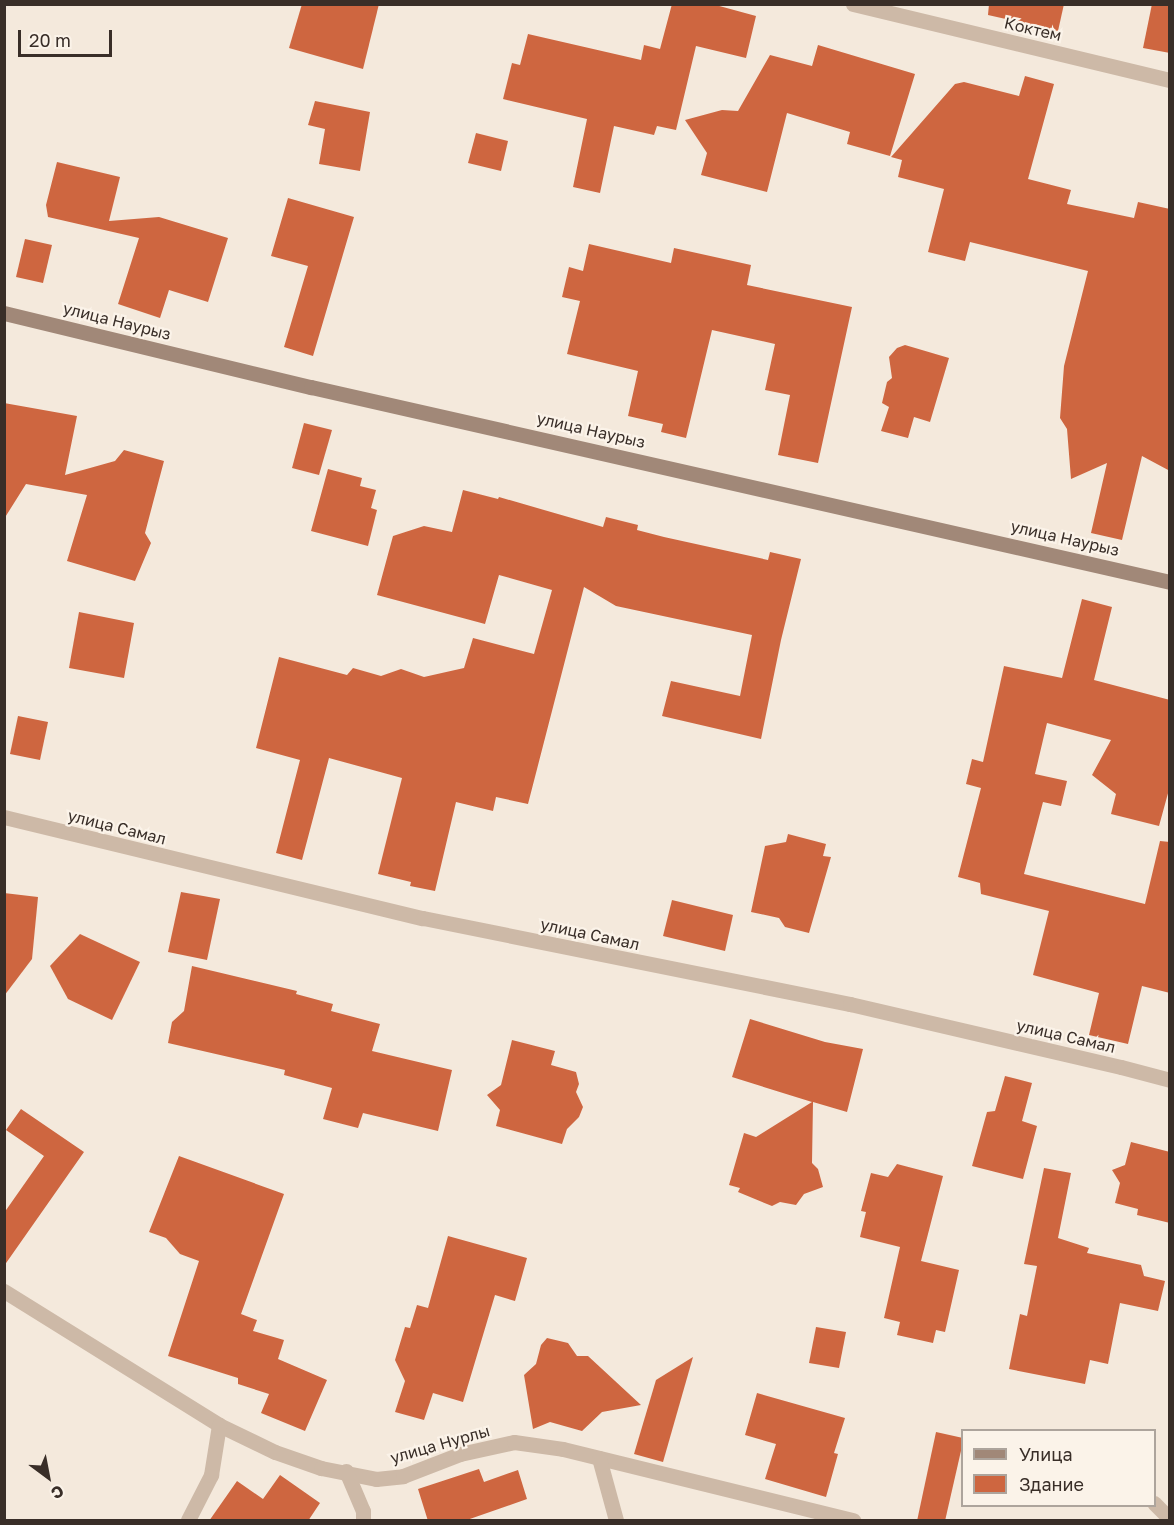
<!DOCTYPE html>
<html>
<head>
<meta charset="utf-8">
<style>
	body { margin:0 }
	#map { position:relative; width:1174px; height:1525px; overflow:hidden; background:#f4e9dc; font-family:"Golos Text",sans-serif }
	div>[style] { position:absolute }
	.building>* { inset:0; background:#ce6640 }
	.street>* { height:15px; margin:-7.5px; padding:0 7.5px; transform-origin:7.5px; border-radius:7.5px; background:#cdb9a7 }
	.secondary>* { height:15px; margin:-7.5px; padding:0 7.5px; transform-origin:7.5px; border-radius:7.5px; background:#a18878 }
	span { translate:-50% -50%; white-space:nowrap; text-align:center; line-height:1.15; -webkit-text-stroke:4.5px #fbf3e9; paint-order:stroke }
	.street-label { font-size:16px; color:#392e28 }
	.frame { position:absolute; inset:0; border:6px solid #392e28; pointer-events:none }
	.legend { position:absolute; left:961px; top:1429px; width:195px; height:78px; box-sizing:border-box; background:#fbf3e9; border:2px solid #ada49c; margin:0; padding:8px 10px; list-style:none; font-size:18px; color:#392e28 }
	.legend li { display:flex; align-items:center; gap:12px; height:30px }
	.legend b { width:30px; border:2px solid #ada49c }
	.north { position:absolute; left:18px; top:1447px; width:60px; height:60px; -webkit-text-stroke:4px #fbf3e9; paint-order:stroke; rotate:148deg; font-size:16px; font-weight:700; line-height:24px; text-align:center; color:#392e28 }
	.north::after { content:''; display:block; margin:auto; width:21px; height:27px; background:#392e28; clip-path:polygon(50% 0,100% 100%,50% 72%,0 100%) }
	.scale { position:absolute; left:18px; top:30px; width:94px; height:27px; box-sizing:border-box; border:3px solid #392e28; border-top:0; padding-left:8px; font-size:18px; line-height:21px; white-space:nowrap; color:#392e28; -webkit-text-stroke:4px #fbf3e9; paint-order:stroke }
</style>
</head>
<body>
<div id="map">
	<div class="building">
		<div style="clip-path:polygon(302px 4px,379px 4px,363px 69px,289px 48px)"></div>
		<div style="clip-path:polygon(672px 4px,712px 4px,756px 16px,746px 58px,696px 46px,676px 130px,657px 126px,654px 135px,614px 126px,600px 193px,573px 187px,587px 119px,503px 99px,512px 63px,520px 65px,528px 34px,641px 60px,644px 45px,660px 49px)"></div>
		<div style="clip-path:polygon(989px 4px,1064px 4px,1058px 31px,988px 15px)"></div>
		<div style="clip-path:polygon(1152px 4px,1170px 4px,1170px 53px,1143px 48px)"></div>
		<div style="clip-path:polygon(818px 45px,915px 74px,890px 156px,847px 144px,850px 132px,787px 113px,767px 192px,701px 175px,707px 153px,685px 120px,722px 110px,738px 111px,770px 55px,812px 66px)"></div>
		<div style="clip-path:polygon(1025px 76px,1054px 84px,1028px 179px,1071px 190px,1067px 204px,1134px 218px,1138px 202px,1170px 209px,1170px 471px,1142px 456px,1122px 540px,1091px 533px,1107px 463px,1071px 479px,1067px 429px,1060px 418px,1064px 366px,1088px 271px,970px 242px,965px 261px,928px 252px,944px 189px,898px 177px,902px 160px,891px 157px,955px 84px,964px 82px,1019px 96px)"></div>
		<div style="clip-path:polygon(315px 101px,370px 112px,360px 171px,319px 164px,325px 129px,308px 125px)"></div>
		<div style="clip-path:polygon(476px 133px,508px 141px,501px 171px,468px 163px)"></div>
		<div style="clip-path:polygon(57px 162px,120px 177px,109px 221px,159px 217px,228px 238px,208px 302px,169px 290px,160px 318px,118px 304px,139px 238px,48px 217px,46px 205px)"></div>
		<div style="clip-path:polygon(288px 198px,354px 217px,313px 356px,284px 347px,308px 266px,271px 256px)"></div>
		<div style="clip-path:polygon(25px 239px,52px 245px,43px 283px,16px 277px)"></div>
		<div style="clip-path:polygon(589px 244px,671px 263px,674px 248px,751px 265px,747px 285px,852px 307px,818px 463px,778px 455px,790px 395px,765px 390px,775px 344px,712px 330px,686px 438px,661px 432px,663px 424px,628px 416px,638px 371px,567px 354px,580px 301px,562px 297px,569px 267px,583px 271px)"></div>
		<div style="clip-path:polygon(905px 345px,949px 358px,930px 422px,914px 417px,908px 438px,881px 431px,889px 407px,882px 403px,887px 382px,892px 378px,889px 357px,897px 348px)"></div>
		<div style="clip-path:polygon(4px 403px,77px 416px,65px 475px,115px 461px,124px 450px,164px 461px,145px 533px,151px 543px,135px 581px,67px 561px,87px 495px,26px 484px,4px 519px)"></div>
		<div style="clip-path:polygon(304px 423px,332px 430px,319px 475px,292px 468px)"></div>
		<div style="clip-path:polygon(328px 469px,362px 478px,360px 486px,376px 490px,371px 508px,377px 510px,368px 546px,311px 531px)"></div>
		<div style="clip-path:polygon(463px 490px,498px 499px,499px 497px,603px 527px,606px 517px,638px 525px,637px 530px,664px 537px,768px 560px,770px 552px,801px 559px,781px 640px,761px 739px,662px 716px,671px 681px,740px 696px,752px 635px,616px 606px,584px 587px,528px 804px,496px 797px,493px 811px,456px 802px,435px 891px,410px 886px,411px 882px,378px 874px,402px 778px,329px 758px,302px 860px,276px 853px,300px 760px,256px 748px,279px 657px,347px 675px,353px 668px,381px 676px,401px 669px,424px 677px,464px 668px,473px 638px,534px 654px,552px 590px,499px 575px,485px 624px,377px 595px,393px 536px,424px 526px,452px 532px)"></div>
		<div style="clip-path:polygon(1082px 599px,1112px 607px,1094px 680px,1170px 700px,1170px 786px,1159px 826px,1111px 814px,1116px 794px,1092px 775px,1111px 740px,1047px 723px,1035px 774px,1067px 781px,1061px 806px,1043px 802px,1024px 874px,1145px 904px,1160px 841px,1170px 842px,1170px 993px,1142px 986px,1128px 1044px,1089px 1035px,1099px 993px,1033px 975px,1049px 911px,981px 894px,980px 883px,958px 877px,981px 788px,966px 784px,972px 759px,983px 762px,1004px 666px,1062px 678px)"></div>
		<div style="clip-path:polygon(79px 612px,134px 623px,124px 678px,69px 668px)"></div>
		<div style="clip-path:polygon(18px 716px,48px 722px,40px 760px,10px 754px)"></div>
		<div style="clip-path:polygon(788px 834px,826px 844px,823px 856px,831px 857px,809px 933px,785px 927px,779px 918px,751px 912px,765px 846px,786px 842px)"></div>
		<div style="clip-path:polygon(181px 892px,220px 899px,207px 960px,168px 952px)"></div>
		<div style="clip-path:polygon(4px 893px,38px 897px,32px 959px,4px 996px)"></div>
		<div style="clip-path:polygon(672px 900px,733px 915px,725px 951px,663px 936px)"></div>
		<div style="clip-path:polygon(80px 934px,140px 962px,112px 1020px,68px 999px,50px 966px)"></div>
		<div style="clip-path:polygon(192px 966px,297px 991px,296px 994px,333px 1004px,331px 1011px,380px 1024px,372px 1051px,452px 1070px,438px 1131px,363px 1113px,358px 1128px,323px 1119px,332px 1088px,284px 1075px,285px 1070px,168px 1043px,172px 1022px,184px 1011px)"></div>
		<div style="clip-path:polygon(750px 1019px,825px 1042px,863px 1049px,847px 1112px,813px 1102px,812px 1163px,818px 1169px,823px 1187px,804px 1194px,796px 1205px,780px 1202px,772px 1206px,738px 1192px,740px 1188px,729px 1185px,744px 1133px,756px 1137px,812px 1102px,732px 1077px)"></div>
		<div style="clip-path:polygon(512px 1040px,555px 1051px,551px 1065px,576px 1072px,579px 1084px,576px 1092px,583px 1107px,579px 1117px,567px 1129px,562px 1144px,496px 1126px,500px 1110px,487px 1095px,501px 1085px)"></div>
		<div style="clip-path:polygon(1005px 1076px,1032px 1083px,1022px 1121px,1037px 1126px,1023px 1179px,972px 1166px,987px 1112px,995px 1111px)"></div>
		<div style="clip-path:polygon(21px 1109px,84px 1152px,4px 1266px,4px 1213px,44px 1156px,6px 1130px)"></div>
		<div style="clip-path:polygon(1131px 1142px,1170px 1152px,1170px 1223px,1137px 1215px,1138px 1209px,1115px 1203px,1120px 1183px,1112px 1170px,1125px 1165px)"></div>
		<div style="clip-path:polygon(179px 1156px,284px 1194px,241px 1314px,257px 1320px,253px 1331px,284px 1340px,278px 1359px,327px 1380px,305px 1431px,261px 1413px,269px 1394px,238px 1384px,238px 1378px,168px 1356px,199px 1261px,180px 1254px,166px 1238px,149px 1232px)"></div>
		<div style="clip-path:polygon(897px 1164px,943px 1176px,921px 1261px,959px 1270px,945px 1332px,936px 1330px,933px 1343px,897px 1335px,900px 1322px,884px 1318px,900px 1247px,860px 1237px,866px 1212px,861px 1211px,871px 1173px,888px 1177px)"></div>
		<div style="clip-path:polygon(1044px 1168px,1071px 1173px,1058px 1238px,1089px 1248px,1087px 1253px,1141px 1265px,1144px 1276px,1165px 1281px,1158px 1311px,1120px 1303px,1108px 1364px,1090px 1360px,1085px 1384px,1009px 1369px,1020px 1314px,1027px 1316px,1037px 1266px,1024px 1264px)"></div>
		<div style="clip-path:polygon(448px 1236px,527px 1258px,515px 1301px,495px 1295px,463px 1402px,433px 1393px,424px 1420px,395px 1412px,405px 1381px,395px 1360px,405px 1327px,410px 1328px,417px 1305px,428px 1308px)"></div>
		<div style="clip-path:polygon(816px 1327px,846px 1332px,839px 1368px,809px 1363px)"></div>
		<div style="clip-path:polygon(547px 1338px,568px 1343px,577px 1356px,588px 1356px,641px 1405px,602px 1412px,582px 1431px,550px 1422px,533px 1429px,524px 1375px,536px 1364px,541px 1345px)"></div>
		<div style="clip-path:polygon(693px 1357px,663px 1462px,634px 1454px,656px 1380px)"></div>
		<div style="clip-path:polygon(757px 1393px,845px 1418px,834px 1453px,838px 1454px,826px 1497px,765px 1479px,776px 1444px,745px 1435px)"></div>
		<div style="clip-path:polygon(936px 1432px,963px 1438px,963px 1442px,945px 1521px,917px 1521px)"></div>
		<div style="clip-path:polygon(479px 1469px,484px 1482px,518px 1470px,527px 1499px,464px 1521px,428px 1521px,418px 1489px)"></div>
		<div style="clip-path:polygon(280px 1475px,320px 1503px,308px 1521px,209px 1521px,237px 1481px,263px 1499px)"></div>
	</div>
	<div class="street">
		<div style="left:853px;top:4px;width:326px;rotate:13.5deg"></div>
		<div style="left:4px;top:817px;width:431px;rotate:13.6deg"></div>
		<div style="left:423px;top:918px;width:436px;rotate:11.4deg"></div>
		<div style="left:850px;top:1004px;width:278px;rotate:13.1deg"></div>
		<div style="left:1121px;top:1067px;width:51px;rotate:14.9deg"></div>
		<div style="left:4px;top:1291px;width:253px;rotate:31.9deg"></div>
		<div style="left:219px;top:1425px;width:62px;rotate:25.7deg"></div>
		<div style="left:275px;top:1452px;width:49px;rotate:19.2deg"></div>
		<div style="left:321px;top:1468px;width:56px;rotate:11.3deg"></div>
		<div style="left:376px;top:1479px;width:27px;rotate:-6deg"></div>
		<div style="left:403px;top:1476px;width:61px;rotate:-21.1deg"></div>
		<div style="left:460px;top:1454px;width:55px;rotate:-12.5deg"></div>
		<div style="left:514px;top:1442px;width:49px;rotate:8.1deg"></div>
		<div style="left:563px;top:1449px;width:299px;rotate:13.8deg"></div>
		<div style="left:599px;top:1458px;width:64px;rotate:74.7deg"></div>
		<div style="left:346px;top:1471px;width:43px;rotate:67deg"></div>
		<div style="left:363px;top:1511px;width:9px;rotate:90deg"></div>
		<div style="left:1154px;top:1503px;width:23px;rotate:45deg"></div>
		<div style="left:188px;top:1520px;width:51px;rotate:-62.9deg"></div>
		<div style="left:211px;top:1475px;width:51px;rotate:-80.9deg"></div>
	</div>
	<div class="secondary">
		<div style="left:4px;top:313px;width:316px;rotate:13.6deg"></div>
		<div style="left:311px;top:387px;width:881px;rotate:12.79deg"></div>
	</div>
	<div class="street-label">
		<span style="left:1033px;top:29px;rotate:13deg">Коктем</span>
		<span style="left:117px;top:321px;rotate:14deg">улица Наурыз</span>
		<span style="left:591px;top:430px;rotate:13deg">улица Наурыз</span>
		<span style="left:1065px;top:538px;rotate:13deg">улица Наурыз</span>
		<span style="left:117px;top:827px;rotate:14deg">улица Самал</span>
		<span style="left:590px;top:934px;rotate:12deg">улица Самал</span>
		<span style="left:1066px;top:1036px;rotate:13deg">улица Самал</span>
		<span style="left:440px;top:1444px;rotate:-16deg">улица Нурлы</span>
	</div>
	<div class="frame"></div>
	<ul class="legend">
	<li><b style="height:8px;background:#a18878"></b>Улица</li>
	<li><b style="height:16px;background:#ce6640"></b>Здание</li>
	</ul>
	<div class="north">С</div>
	<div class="scale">20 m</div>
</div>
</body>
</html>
